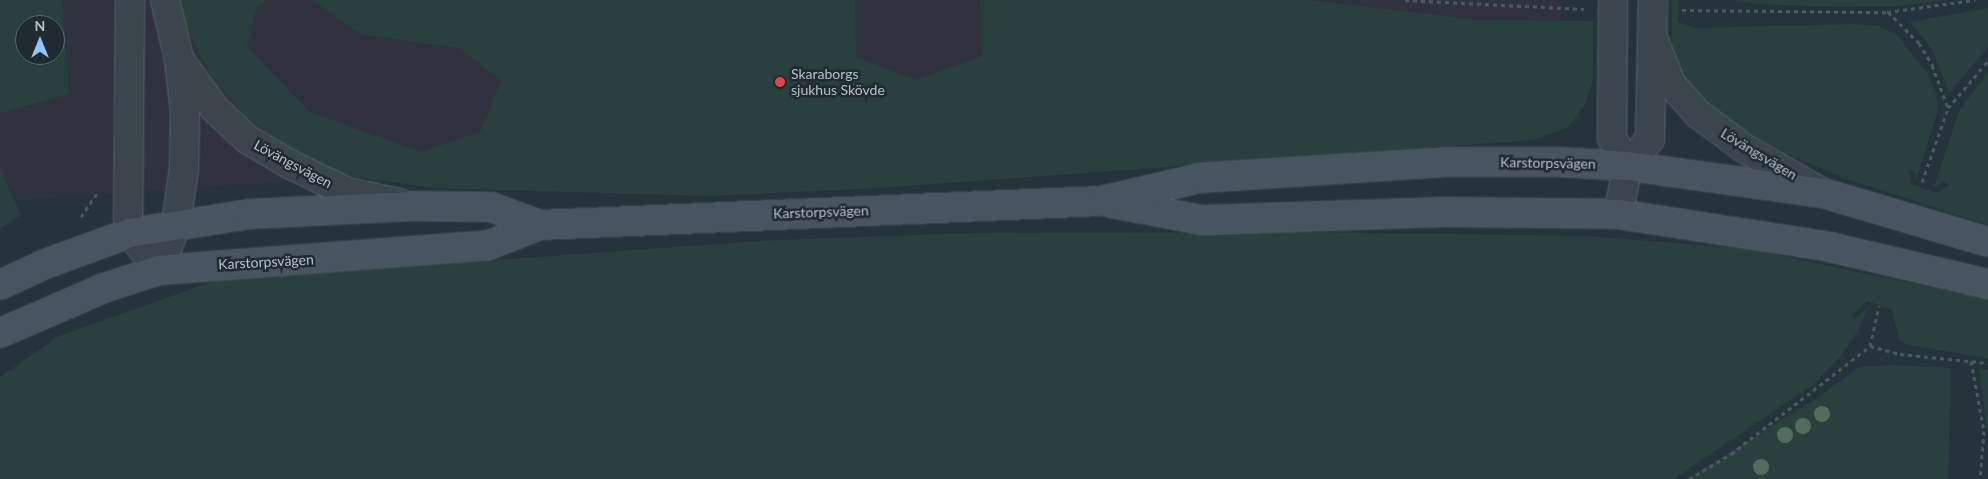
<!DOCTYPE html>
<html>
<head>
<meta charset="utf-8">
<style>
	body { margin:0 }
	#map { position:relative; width:1988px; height:479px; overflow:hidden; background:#26333d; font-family:Lato,sans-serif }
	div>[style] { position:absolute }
	.medical>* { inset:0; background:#31323f }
	.green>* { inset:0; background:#29403e }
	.path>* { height:3px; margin-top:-1.5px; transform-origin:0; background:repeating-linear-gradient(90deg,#485c5c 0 4px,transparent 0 8px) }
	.roads { filter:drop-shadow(0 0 1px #58636b) drop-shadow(0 0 1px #58636b) }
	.street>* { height:28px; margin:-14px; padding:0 14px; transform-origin:14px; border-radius:14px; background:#3a454d }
	.secondary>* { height:28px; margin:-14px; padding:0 14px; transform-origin:14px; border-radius:14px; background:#485560 }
	.trees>* { width:16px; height:16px; margin:-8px; border-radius:50%; background:#526d5e }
	.dots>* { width:14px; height:14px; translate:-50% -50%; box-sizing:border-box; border:2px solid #1f2a32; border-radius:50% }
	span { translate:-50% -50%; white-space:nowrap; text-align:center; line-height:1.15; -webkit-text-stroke:5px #1f2a32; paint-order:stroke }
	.poi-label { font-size:14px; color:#b6c0c8 }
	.left { translate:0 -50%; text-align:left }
	.street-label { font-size:14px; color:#b6c0c8 }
	.north { position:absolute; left:15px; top:15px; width:50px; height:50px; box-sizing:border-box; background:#1f2a32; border:1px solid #5b666e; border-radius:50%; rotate:0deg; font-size:14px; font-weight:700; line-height:20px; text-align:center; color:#b6c0c8 }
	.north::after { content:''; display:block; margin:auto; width:18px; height:22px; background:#92c5f1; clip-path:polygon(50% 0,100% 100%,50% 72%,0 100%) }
</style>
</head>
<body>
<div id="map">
	<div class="medical">
		<div style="clip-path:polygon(evenodd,0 0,1562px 0,1558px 109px,583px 161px,18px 200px,0 171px,0 0,25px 25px,55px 25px,55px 55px,25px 55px,25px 25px)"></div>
	</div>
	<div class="green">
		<div style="clip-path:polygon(evenodd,0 0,62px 0,69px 94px,0 113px,0 0,25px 25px,55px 25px,55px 55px,25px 55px,25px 25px)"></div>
		<div style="clip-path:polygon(178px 0,267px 0,256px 8px,247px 47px,310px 112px,421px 152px,480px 132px,501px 80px,459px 48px,361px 34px,312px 0,855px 0,856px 57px,916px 80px,982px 56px,980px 0,1310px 0,1476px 20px,1593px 21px,1593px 80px,1585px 105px,1568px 127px,1534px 140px,879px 188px,712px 196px,433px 188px,344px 175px,292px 152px,244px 115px,211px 75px,190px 36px)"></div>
		<div style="clip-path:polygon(1671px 0,1678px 0,1678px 22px,1694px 28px,1856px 24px,1878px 26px,1896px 34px,1928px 74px,1936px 94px,1938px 110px,1916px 180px,1914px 170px,1909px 171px,1911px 184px,1936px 193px,1949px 185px,1945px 181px,1934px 187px,1959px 111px,1988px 72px,1988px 225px,1844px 178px,1783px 152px,1717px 114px,1684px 79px,1672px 53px)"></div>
		<div style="clip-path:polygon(1731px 0,1950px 0,1895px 6px,1841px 7px,1757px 4px)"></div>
		<div style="clip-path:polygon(1988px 8px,1988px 47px,1949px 93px,1932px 49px,1910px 22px)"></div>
		<div style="clip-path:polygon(0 168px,21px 215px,0 229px)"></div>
		<div style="clip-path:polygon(1300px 232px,1588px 236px,1748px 249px,1988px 299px,1988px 358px,1908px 345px,1899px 340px,1892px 310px,1867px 301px,1851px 315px,1855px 318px,1869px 307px,1858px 330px,1844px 352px,1813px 385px,1673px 479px,0 479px,0 377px,59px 336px,217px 280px,775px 240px,976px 233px)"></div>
		<div style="clip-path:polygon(1892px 365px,1951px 368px,1948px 479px,1687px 479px,1822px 395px,1859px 367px)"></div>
		<div style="clip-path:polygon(1979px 368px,1988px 370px,1988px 436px)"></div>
	</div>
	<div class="path">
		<div style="left:1405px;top:0;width:179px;rotate:2.9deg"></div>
		<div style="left:1682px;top:10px;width:205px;rotate:0.6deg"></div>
		<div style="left:1887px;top:12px;width:89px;rotate:-7.8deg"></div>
		<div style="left:1888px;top:12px;width:44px;rotate:45deg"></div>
		<div style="left:1919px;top:43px;width:26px;rotate:59deg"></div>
		<div style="left:1932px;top:65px;width:46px;rotate:69.6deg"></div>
		<div style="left:1922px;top:182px;width:78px;rotate:-70.6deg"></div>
		<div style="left:1948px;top:108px;width:62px;rotate:-49.6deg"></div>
		<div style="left:81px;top:217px;width:29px;rotate:-56deg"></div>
		<div style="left:1870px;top:346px;width:31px;rotate:15deg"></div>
		<div style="left:1900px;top:354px;width:88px;rotate:5.8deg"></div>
		<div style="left:1971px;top:361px;width:71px;rotate:79.5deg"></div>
		<div style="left:1984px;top:431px;width:48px;rotate:94.8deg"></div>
		<div style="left:1689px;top:479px;width:49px;rotate:-30.8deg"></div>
		<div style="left:1731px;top:454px;width:176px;rotate:-37.8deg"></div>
		<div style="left:1870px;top:346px;width:41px;rotate:-77.3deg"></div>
	</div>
	<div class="roads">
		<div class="street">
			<div style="left:130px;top:0;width:216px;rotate:90.5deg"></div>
			<div style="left:128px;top:216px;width:17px;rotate:83deg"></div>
			<div style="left:130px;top:233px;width:47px;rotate:51.9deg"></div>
			<div style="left:1613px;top:0;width:138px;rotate:90.4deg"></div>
			<div style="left:1612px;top:138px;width:32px;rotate:60deg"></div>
			<div style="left:1652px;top:36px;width:52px;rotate:68.4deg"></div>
			<div style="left:1671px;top:84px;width:40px;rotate:48deg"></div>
			<div style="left:1698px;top:114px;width:57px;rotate:36.5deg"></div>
			<div style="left:1744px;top:148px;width:91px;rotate:29.7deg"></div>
			<div style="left:179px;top:59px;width:62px;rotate:54.2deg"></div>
			<div style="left:215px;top:109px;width:44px;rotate:43.2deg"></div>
			<div style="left:247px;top:139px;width:51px;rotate:30.6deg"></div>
			<div style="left:291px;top:165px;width:62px;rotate:25.7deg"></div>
			<div style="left:347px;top:192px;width:53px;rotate:11.9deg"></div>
			<div style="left:1618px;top:214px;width:49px;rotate:-78.2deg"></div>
			<div style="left:1628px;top:166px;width:35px;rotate:-51deg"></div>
			<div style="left:1650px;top:139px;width:139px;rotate:-88.8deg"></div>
			<div style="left:159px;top:270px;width:48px;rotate:-69.3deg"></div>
			<div style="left:176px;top:225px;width:58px;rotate:-82deg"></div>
			<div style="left:184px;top:168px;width:56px;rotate:-89deg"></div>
			<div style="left:185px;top:112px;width:53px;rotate:-96.5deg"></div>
			<div style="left:179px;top:59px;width:61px;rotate:-103.3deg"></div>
		</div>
		<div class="secondary">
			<div style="left:1111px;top:203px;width:93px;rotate:10.6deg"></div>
			<div style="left:1202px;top:220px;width:237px;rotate:-1.9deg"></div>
			<div style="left:1439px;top:212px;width:179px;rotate:0.6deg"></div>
			<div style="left:1618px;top:214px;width:215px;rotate:8.8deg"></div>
			<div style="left:1830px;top:247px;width:162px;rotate:13.2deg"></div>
			<div style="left:0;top:285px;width:50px;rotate:-25deg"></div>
			<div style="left:45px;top:264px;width:90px;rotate:-20deg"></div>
			<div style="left:130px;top:233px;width:121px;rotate:-9deg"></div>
			<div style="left:250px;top:214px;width:162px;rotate:-2.8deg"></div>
			<div style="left:412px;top:206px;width:79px;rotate:0.7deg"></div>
			<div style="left:491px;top:207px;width:52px;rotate:20.2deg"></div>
			<div style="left:0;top:333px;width:113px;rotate:-23.4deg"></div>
			<div style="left:104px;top:288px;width:58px;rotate:-18.1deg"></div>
			<div style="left:159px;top:270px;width:331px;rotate:-4.3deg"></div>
			<div style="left:489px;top:245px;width:55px;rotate:-21.4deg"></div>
			<div style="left:540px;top:225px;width:563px;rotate:-2.45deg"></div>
			<div style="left:1102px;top:201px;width:101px;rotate:-13.2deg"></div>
			<div style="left:1200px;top:178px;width:246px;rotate:-3.7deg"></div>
			<div style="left:1445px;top:162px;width:113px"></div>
			<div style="left:1558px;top:162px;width:70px;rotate:3.3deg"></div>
			<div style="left:1628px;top:166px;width:197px;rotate:7.9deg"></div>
			<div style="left:1823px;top:193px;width:172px;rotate:16.5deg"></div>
		</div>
	</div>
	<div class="trees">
		<div style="left:1822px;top:414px"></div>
		<div style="left:1803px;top:426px"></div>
		<div style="left:1785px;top:435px"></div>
		<div style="left:1761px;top:467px"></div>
	</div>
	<div class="dots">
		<div style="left:780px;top:82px;background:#e0444e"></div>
	</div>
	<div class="poi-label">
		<span class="left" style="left:791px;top:82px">Skaraborgs<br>sjukhus Skövde</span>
	</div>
	<div class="street-label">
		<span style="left:1759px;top:154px;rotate:31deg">Lövängsvägen</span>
		<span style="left:1548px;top:163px;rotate:1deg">Karstorpsvägen</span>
		<span style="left:293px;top:164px;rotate:28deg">Lövängsvägen</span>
		<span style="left:821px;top:212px;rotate:-2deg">Karstorpsvägen</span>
		<span style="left:266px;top:262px;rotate:-3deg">Karstorpsvägen</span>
	</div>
	<div class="north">N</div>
</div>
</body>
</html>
